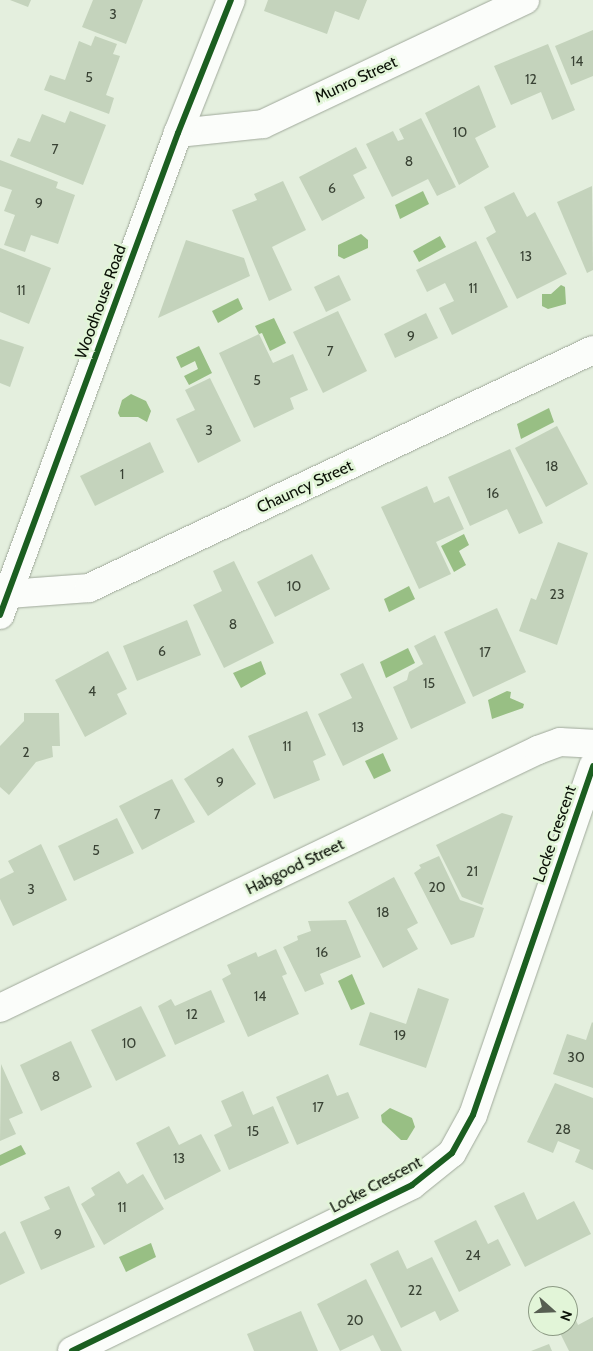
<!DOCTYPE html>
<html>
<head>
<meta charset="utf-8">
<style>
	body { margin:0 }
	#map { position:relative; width:593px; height:1351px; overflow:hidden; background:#e4efde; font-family:Cabin,sans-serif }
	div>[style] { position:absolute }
	.water>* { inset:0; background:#98bf84 }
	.building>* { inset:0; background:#c4d3bc }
	.roads { filter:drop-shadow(0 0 1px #a0a99b) drop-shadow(0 0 1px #a0a99b) }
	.minor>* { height:28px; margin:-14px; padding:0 14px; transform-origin:14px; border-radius:14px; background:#fbfdfa }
	.cycleway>* { height:6px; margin:-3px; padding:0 3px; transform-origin:3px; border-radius:3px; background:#1b5e20 }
	span { translate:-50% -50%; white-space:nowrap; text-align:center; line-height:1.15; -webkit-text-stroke:5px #e2f5d8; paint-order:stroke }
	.number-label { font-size:14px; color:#394234 }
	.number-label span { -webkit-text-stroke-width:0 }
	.street-label { font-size:16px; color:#0b1107 }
	.north { position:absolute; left:528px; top:1286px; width:50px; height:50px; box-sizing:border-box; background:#e2f5d8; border:1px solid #8c9a84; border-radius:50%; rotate:110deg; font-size:14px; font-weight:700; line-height:20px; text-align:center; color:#0b1107 }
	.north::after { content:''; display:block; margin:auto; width:18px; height:22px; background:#575f52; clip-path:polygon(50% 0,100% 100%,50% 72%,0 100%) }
</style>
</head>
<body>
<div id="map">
	<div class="water">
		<div style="clip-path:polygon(423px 191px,429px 204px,400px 219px,395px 205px)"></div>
		<div style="clip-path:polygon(361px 234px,368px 240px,368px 248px,344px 259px,338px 256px,338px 245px)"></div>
		<div style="clip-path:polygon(440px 236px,446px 247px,419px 262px,413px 251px)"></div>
		<div style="clip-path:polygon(561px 285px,565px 287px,566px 304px,548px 309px,542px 306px,542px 294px,551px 294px)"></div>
		<div style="clip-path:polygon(238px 298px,243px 309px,218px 323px,212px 311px)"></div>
		<div style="clip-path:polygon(274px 318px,286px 343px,270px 351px,262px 333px,259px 334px,255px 326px)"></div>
		<div style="clip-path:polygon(199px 346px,212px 373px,189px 385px,184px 376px,198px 369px,195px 361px,181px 368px,176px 357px)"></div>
		<div style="clip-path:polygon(131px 394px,146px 401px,151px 411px,147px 422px,138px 417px,120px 417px,118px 413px,122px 400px)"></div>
		<div style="clip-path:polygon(549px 408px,554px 422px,521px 439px,517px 424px)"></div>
		<div style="clip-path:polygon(464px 534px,469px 545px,459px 551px,466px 565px,454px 572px,441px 546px)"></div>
		<div style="clip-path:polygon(409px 586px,415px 599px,389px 612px,384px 599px)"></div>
		<div style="clip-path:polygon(408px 648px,415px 663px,386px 678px,380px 662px)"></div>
		<div style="clip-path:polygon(261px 661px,266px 674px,241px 688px,233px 673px)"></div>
		<div style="clip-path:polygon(507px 691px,511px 692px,510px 698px,524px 704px,523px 708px,492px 719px,488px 700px)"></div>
		<div style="clip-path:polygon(383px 753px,391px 771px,374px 779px,365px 761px)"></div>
		<div style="clip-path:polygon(352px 974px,365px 1004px,351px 1010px,338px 981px)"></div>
		<div style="clip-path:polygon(390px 1108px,412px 1118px,415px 1127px,407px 1140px,401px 1140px,382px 1122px,381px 1115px)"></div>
		<div style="clip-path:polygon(21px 1145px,26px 1154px,0 1166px,0 1155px)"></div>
		<div style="clip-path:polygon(151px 1243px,156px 1257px,126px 1272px,119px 1257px)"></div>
	</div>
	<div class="building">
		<div style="clip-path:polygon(10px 0,31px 0,28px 7px)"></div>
		<div style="clip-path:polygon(93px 0,143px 0,126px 44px,82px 27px)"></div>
		<div style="clip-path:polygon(268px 0,367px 0,359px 20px,335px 11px,327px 34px,264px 11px)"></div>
		<div style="clip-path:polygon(593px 30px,593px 76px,571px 85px,555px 46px)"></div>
		<div style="clip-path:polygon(95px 36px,117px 44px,113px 54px,120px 56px,106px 95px,114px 98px,109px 114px,44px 90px,50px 75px,65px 80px,79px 41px,91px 46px)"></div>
		<div style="clip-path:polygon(548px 44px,575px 110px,552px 120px,541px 92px,511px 105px,494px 66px)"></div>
		<div style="clip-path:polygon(479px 85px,496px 127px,475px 138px,489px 167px,459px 185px,425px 113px)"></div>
		<div style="clip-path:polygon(70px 111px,106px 125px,83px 185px,10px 156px,18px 138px,30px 142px,42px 114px,65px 123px)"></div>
		<div style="clip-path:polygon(421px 118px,456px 187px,437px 196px,428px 179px,392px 197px,366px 144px,393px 131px,398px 141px,404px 139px,399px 129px)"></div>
		<div style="clip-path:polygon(356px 147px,367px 168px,353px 175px,365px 198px,322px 221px,299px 177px)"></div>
		<div style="clip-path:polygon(0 160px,58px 182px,56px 188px,75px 195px,58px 244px,31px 235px,25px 252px,4px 245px,15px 215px,4px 211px,12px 190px,0 186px)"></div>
		<div style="clip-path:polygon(283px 181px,306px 230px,272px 247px,292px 290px,269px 301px,232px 210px,257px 200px,254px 194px)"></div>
		<div style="clip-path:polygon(592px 186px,593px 270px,587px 273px,557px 202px)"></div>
		<div style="clip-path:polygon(514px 192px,527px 217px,535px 212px,567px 274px,517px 299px,486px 238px,496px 232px,484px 207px)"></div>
		<div style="clip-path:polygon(186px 240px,244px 258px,250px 276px,158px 318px)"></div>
		<div style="clip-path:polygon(476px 241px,508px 307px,452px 335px,439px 308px,454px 301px,445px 283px,427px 292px,416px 270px)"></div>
		<div style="clip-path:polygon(0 248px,51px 268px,29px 324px,0 312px)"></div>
		<div style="clip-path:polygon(339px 275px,351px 300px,326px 312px,314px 287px)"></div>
		<div style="clip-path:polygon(338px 311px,367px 371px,323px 393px,293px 332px)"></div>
		<div style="clip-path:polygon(426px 313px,438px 338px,395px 358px,384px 334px)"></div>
		<div style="clip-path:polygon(259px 334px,273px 363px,293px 354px,308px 390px,290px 398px,294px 409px,254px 428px,219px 353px)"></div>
		<div style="clip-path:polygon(0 339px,24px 347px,10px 387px,0 383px)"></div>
		<div style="clip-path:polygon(210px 378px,241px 441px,198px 463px,176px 419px,195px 410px,185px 390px)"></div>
		<div style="clip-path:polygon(557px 426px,588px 484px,546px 507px,515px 448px)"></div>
		<div style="clip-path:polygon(150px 442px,164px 472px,95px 506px,80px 476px)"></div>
		<div style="clip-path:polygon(510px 449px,543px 523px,519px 534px,507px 509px,470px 526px,448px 477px)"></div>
		<div style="clip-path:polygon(427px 486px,434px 503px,449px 496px,464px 529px,436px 542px,451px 574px,419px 589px,381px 507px)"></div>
		<div style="clip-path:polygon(558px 542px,588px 553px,557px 645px,519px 631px,531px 598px,536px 600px)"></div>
		<div style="clip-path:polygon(312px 554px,330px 589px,275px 617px,257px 582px)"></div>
		<div style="clip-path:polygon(234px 561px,274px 643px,224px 668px,193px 605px,222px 591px,213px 571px)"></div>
		<div style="clip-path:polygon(497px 608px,526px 672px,473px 697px,444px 632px)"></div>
		<div style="clip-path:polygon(187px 620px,201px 655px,137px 681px,123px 646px)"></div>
		<div style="clip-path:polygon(435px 635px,466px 703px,411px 729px,393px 687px,407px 680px,409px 672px,423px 664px,414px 646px)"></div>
		<div style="clip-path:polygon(108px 651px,127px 689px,117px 694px,127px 714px,85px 737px,55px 680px)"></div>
		<div style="clip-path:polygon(363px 663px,398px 739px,343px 766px,318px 714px,352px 698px,340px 674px)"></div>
		<div style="clip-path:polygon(307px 711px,326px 755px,313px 761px,320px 780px,274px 799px,248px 736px)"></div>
		<div style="clip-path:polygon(24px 713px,59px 713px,60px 746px,52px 746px,53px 757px,36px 762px,9px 795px,0 787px,0 746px,24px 721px)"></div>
		<div style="clip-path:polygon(233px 748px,256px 784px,208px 816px,184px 779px)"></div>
		<div style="clip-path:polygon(172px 779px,195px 822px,142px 850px,119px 806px)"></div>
		<div style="clip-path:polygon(502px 813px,513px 816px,482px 905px,462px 897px,436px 845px)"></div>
		<div style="clip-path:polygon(117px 818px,134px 853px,74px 881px,58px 846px)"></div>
		<div style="clip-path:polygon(41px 844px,67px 900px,13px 926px,0 899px,0 879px,14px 872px,8px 861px)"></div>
		<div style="clip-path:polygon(439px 856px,460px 900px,484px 908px,474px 937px,451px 945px,414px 873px,421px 868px,419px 865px)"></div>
		<div style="clip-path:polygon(394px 877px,418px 923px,407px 929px,418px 949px,383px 968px,348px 902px)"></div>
		<div style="clip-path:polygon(346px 920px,361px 957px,320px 974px,324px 984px,305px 992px,283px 947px,298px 940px,297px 936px,311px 931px,308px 921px)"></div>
		<div style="clip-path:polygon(276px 949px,287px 974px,282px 976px,299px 1014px,248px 1037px,222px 979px,231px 974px,227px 965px,256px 952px,258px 957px)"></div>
		<div style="clip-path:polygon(418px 988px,449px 999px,426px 1068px,359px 1045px,370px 1012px,406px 1024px)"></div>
		<div style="clip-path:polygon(211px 990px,225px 1022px,175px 1045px,158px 1006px,171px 999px,175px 1006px)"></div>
		<div style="clip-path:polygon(141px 1006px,166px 1056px,116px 1081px,91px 1030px)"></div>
		<div style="clip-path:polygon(592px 1022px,593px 1023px,593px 1088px,553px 1074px,567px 1034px,586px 1040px)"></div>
		<div style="clip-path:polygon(71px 1041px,92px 1087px,41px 1111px,20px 1065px)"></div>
		<div style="clip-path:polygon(1px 1064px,23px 1113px,9px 1119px,16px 1134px,0 1141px)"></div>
		<div style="clip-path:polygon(328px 1074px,337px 1096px,348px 1092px,359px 1118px,297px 1145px,276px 1097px)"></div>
		<div style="clip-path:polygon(555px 1083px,593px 1098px,593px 1170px,575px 1162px,580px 1150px,558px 1141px,553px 1153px,527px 1142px)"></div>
		<div style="clip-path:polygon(243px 1091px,253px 1115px,273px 1106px,289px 1143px,229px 1170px,214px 1135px,232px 1126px,221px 1101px)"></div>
		<div style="clip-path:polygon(169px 1126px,179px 1145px,201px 1134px,221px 1171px,165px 1200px,136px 1143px)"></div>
		<div style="clip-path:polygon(119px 1171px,127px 1184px,143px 1174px,164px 1209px,104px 1245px,81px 1204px,95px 1195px,91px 1188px)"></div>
		<div style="clip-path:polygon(69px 1186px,95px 1247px,41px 1270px,20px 1222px,50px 1209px,44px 1197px)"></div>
		<div style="clip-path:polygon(524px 1192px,537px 1220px,574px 1201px,591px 1234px,525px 1267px,494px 1206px)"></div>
		<div style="clip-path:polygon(476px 1220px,488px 1244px,498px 1239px,511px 1265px,459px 1292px,434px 1241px)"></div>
		<div style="clip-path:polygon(5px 1231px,25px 1273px,0 1285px,0 1234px)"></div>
		<div style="clip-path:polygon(398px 1250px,407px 1269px,432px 1257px,459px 1311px,440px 1321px,435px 1311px,401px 1328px,370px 1264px)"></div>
		<div style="clip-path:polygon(366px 1279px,402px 1351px,381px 1351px,373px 1335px,340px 1351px,317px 1304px)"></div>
		<div style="clip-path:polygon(301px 1311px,318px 1351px,254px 1351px,247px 1334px)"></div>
		<div style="clip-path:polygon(593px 1317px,593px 1351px,569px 1351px,557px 1327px,568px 1326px,568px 1321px,575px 1318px,578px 1325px)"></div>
		<div style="clip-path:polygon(549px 1344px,552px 1351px,531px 1351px)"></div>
	</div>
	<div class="roads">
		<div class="minor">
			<div style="left:178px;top:133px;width:85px;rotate:-6deg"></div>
			<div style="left:263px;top:124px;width:290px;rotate:-25.3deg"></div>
			<div style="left:9px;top:594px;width:80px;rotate:-4.3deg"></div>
			<div style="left:89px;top:588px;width:557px;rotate:-25.28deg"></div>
			<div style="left:0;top:615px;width:514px;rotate:-69.73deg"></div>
			<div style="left:178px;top:133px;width:143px;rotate:-68.3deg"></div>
			<div style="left:0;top:1008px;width:597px;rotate:-25.62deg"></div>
			<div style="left:538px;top:750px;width:23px;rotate:-20deg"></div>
			<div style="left:560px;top:742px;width:33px;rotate:3deg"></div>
			<div style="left:72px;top:1351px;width:378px;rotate:-26deg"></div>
			<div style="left:412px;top:1185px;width:51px;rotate:-38.7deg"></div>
			<div style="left:452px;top:1153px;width:43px;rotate:-61.1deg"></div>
			<div style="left:473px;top:1115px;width:369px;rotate:-71deg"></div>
		</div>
	</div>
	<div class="cycleway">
		<div style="left:0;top:615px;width:514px;rotate:-69.73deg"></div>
		<div style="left:178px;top:133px;width:143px;rotate:-68.3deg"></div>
		<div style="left:72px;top:1351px;width:378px;rotate:-26deg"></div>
		<div style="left:412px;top:1185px;width:51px;rotate:-38.7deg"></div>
		<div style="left:452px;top:1153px;width:43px;rotate:-61.1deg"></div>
		<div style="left:473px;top:1115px;width:369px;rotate:-71deg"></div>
	</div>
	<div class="number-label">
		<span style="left:113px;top:14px">3</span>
		<span style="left:577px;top:61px">14</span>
		<span style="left:89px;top:77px">5</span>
		<span style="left:531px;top:79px">12</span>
		<span style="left:460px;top:132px">10</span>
		<span style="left:55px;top:149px">7</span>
		<span style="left:409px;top:161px">8</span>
		<span style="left:332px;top:188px">6</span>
		<span style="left:39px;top:203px">9</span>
		<span style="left:526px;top:256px">13</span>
		<span style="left:473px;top:288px">11</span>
		<span style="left:21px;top:290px">11</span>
		<span style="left:411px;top:336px">9</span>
		<span style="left:330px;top:351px">7</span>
		<span style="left:257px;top:380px">5</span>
		<span style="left:209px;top:430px">3</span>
		<span style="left:552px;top:466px">18</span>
		<span style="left:122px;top:474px">1</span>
		<span style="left:493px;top:493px">16</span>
		<span style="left:294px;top:586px">10</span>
		<span style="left:557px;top:594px">23</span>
		<span style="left:233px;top:624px">8</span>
		<span style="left:162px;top:651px">6</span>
		<span style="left:485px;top:652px">17</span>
		<span style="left:429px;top:683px">15</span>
		<span style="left:92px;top:691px">4</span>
		<span style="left:358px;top:727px">13</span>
		<span style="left:287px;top:746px">11</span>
		<span style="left:26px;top:752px">2</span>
		<span style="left:220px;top:782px">9</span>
		<span style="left:157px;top:814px">7</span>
		<span style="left:96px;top:850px">5</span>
		<span style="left:472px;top:871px">21</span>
		<span style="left:437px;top:887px">20</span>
		<span style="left:31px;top:889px">3</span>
		<span style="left:383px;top:912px">18</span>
		<span style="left:322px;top:952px">16</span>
		<span style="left:260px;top:996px">14</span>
		<span style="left:192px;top:1014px">12</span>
		<span style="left:400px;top:1035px">19</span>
		<span style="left:129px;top:1043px">10</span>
		<span style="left:576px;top:1057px">30</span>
		<span style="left:56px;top:1076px">8</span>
		<span style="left:318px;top:1107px">17</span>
		<span style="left:563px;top:1129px">28</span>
		<span style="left:253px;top:1131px">15</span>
		<span style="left:179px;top:1158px">13</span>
		<span style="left:122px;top:1207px">11</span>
		<span style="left:58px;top:1234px">9</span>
		<span style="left:473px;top:1255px">24</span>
		<span style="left:415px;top:1290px">22</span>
		<span style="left:355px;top:1320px">20</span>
	</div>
	<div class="street-label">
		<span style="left:356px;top:80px;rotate:-25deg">Munro Street</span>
		<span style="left:101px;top:302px;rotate:-70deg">Woodhouse Road</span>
		<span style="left:305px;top:487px;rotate:-25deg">Chauncy Street</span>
		<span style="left:555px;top:834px;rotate:-71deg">Locke Crescent</span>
		<span style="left:295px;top:867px;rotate:-26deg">Habgood Street</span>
		<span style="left:376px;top:1185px;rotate:-28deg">Locke Crescent</span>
	</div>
	<div class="north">N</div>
</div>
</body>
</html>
